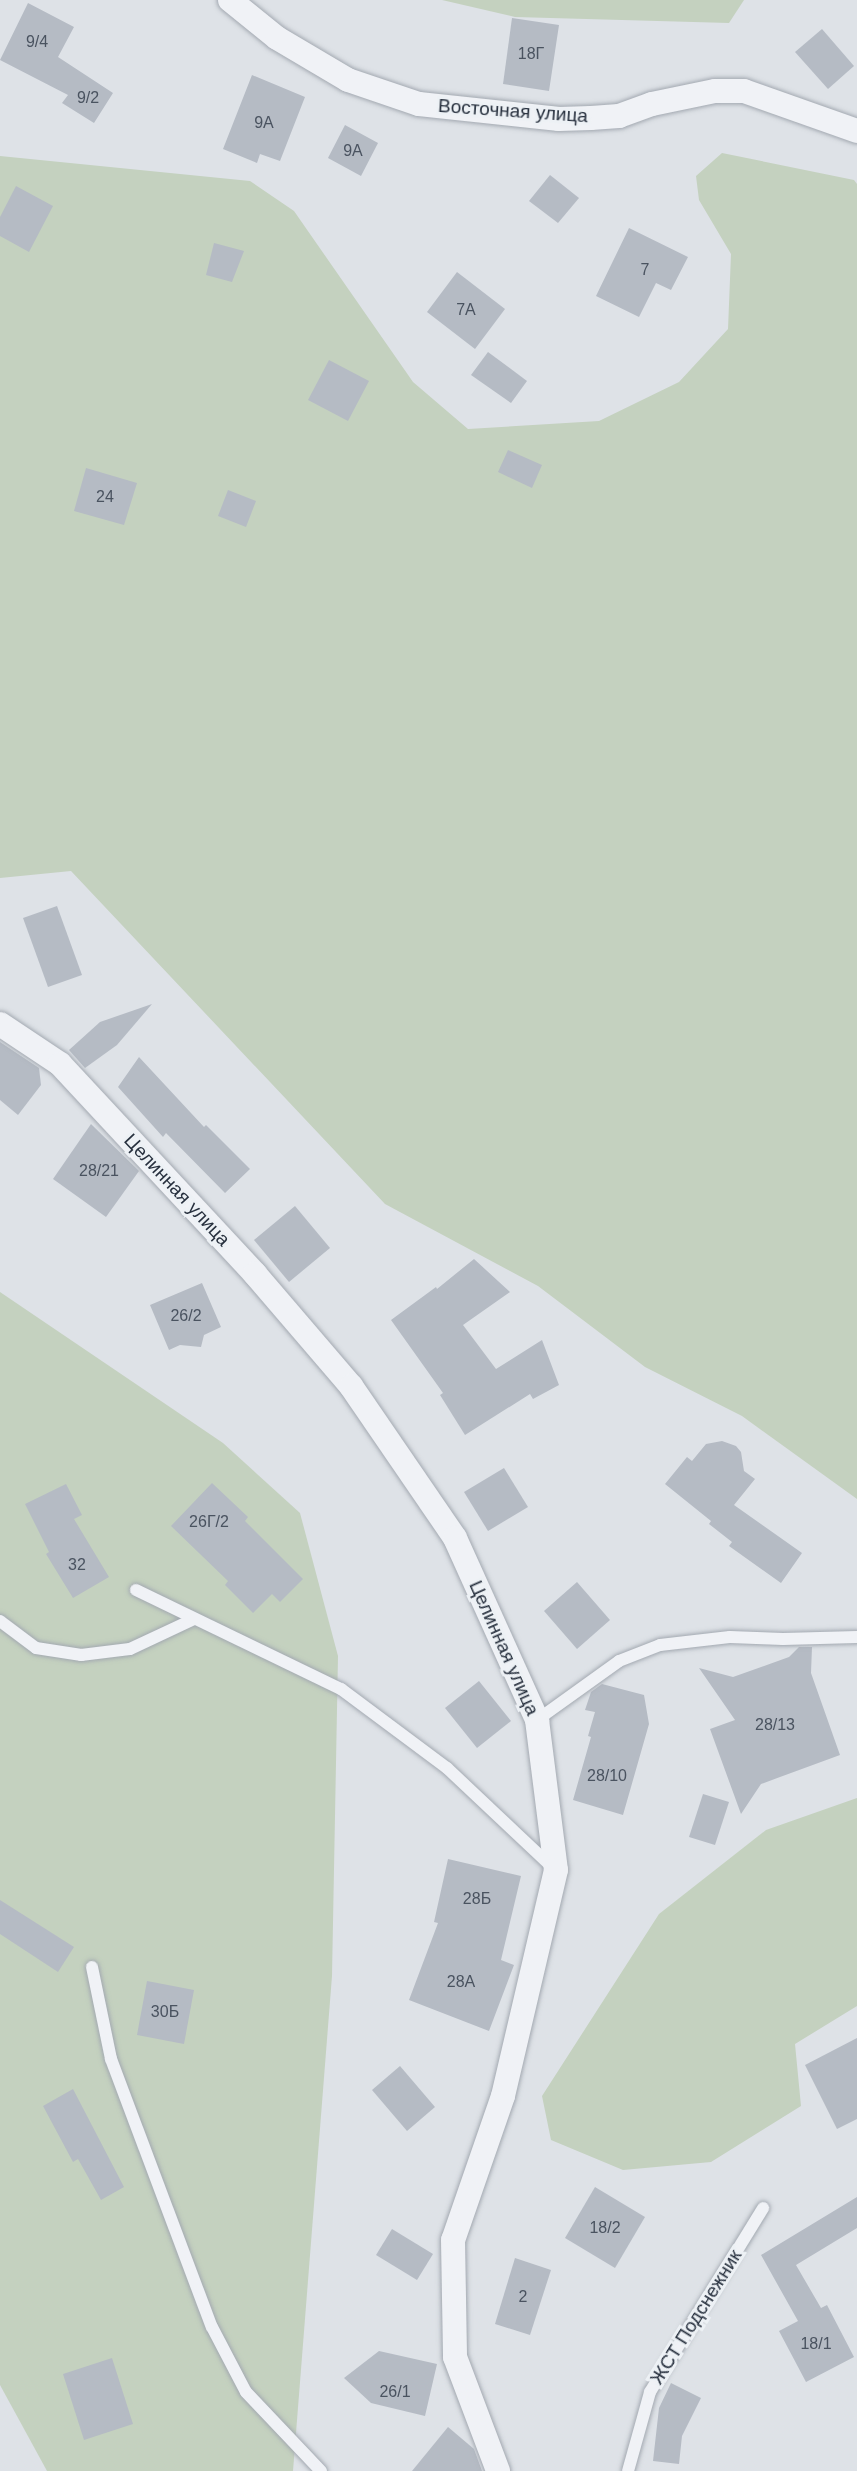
<!DOCTYPE html>
<html>
<head>
<meta charset="utf-8">
<style>
	body { margin:0 }
	#map { position:relative; width:857px; height:2471px; overflow:hidden; background:#dee2e7; font-family:Arial,sans-serif }
	div>[style] { position:absolute }
	.green>* { inset:0; background:#c4d1bf }
	.building>* { inset:0; background:#b5bbc4 }
	.roads { filter:drop-shadow(0 0 2px #a3a9b1) drop-shadow(0 0 2px #a3a9b1) }
	.service>* { height:12px; margin:-6px; padding:0 6px; transform-origin:6px; border-radius:6px; background:#f0f2f6 }
	.minor>* { height:24px; margin:-12px; padding:0 12px; transform-origin:12px; border-radius:12px; background:#f0f2f6 }
	span { translate:-50% -50%; white-space:nowrap; text-align:center; line-height:1.15; -webkit-text-stroke:6px #edf1f5; paint-order:stroke }
	.number-label { font-size:16px; color:#4a5360 }
	.number-label span { -webkit-text-stroke-width:0 }
	.street-label { font-size:19px; color:#27303e }
</style>
</head>
<body>
<div id="map">
	<div class="green">
		<div style="clip-path:polygon(442px 0,744px 0,729px 23px,515px 17px)"></div>
		<div style="clip-path:polygon(722px 153px,854px 180px,857px 184px,857px 1499px,742px 1416px,645px 1367px,538px 1286px,385px 1204px,71px 871px,0 878px,0 156px,250px 181px,294px 211px,413px 382px,468px 429px,599px 421px,679px 382px,728px 329px,731px 254px,699px 200px,696px 176px)"></div>
		<div style="clip-path:polygon(0 1292px,223px 1443px,300px 1513px,338px 1656px,332px 1976px,293px 2471px,47px 2471px,0 2385px)"></div>
		<div style="clip-path:polygon(857px 1798px,857px 2006px,795px 2044px,801px 2106px,711px 2162px,623px 2170px,551px 2140px,542px 2096px,659px 1914px,766px 1830px)"></div>
	</div>
	<div class="building">
		<div style="clip-path:polygon(28px 3px,74px 27px,58px 57px,113px 93px,94px 123px,62px 103px,68px 95px,0 60px)"></div>
		<div style="clip-path:polygon(512px 18px,559px 25px,549px 91px,503px 84px)"></div>
		<div style="clip-path:polygon(822px 29px,854px 66px,828px 89px,795px 52px)"></div>
		<div style="clip-path:polygon(252px 75px,305px 97px,280px 161px,260px 154px,257px 163px,223px 149px)"></div>
		<div style="clip-path:polygon(345px 125px,378px 143px,361px 176px,328px 158px)"></div>
		<div style="clip-path:polygon(550px 175px,579px 198px,558px 223px,529px 201px)"></div>
		<div style="clip-path:polygon(16px 186px,53px 206px,29px 252px,0 236px,0 217px)"></div>
		<div style="clip-path:polygon(629px 228px,688px 257px,671px 290px,656px 283px,639px 317px,596px 296px)"></div>
		<div style="clip-path:polygon(214px 243px,244px 251px,232px 282px,206px 275px)"></div>
		<div style="clip-path:polygon(457px 272px,505px 309px,475px 349px,427px 312px)"></div>
		<div style="clip-path:polygon(488px 352px,527px 381px,511px 403px,471px 375px)"></div>
		<div style="clip-path:polygon(329px 360px,369px 381px,348px 421px,308px 400px)"></div>
		<div style="clip-path:polygon(508px 450px,542px 465px,532px 488px,498px 472px)"></div>
		<div style="clip-path:polygon(86px 468px,137px 483px,124px 525px,74px 511px)"></div>
		<div style="clip-path:polygon(228px 490px,256px 501px,246px 527px,218px 516px)"></div>
		<div style="clip-path:polygon(57px 906px,82px 975px,48px 987px,23px 918px)"></div>
		<div style="clip-path:polygon(152px 1004px,117px 1045px,85px 1068px,69px 1050px,100px 1022px)"></div>
		<div style="clip-path:polygon(0 1042px,39px 1068px,41px 1085px,18px 1115px,0 1100px)"></div>
		<div style="clip-path:polygon(139px 1057px,204px 1127px,206px 1125px,250px 1169px,225px 1193px,166px 1133px,163px 1137px,118px 1087px)"></div>
		<div style="clip-path:polygon(91px 1124px,139px 1171px,106px 1217px,53px 1179px)"></div>
		<div style="clip-path:polygon(295px 1206px,330px 1248px,289px 1282px,254px 1240px)"></div>
		<div style="clip-path:polygon(474px 1259px,510px 1292px,463px 1325px,496px 1369px,542px 1340px,559px 1385px,533px 1399px,530px 1394px,465px 1435px,440px 1395px,443px 1393px,391px 1320px,436px 1287px,437px 1289px)"></div>
		<div style="clip-path:polygon(202px 1283px,221px 1327px,204px 1335px,201px 1347px,180px 1345px,169px 1350px,150px 1305px)"></div>
		<div style="clip-path:polygon(722px 1441px,736px 1446px,741px 1452px,744px 1471px,755px 1479px,734px 1505px,802px 1553px,781px 1583px,729px 1546px,732px 1542px,709px 1524px,711px 1521px,665px 1484px,687px 1457px,692px 1461px,706px 1444px)"></div>
		<div style="clip-path:polygon(504px 1468px,528px 1507px,488px 1531px,464px 1492px)"></div>
		<div style="clip-path:polygon(212px 1483px,248px 1517px,245px 1521px,303px 1579px,280px 1602px,272px 1594px,253px 1613px,225px 1585px,228px 1581px,171px 1526px)"></div>
		<div style="clip-path:polygon(66px 1484px,82px 1515px,74px 1519px,109px 1577px,73px 1598px,46px 1554px,49px 1552px,25px 1504px)"></div>
		<div style="clip-path:polygon(577px 1582px,610px 1620px,577px 1649px,544px 1611px)"></div>
		<div style="clip-path:polygon(799px 1647px,812px 1647px,811px 1673px,840px 1755px,761px 1784px,741px 1814px,710px 1729px,735px 1720px,699px 1668px,733px 1677px,789px 1657px)"></div>
		<div style="clip-path:polygon(479px 1681px,511px 1721px,477px 1748px,445px 1708px)"></div>
		<div style="clip-path:polygon(602px 1684px,644px 1695px,649px 1724px,623px 1815px,573px 1800px,591px 1737px,588px 1736px,595px 1712px,585px 1710px,591px 1692px)"></div>
		<div style="clip-path:polygon(703px 1794px,729px 1802px,715px 1845px,689px 1837px)"></div>
		<div style="clip-path:polygon(448px 1859px,521px 1876px,501px 1960px,514px 1965px,489px 2031px,409px 2000px,438px 1923px,434px 1922px)"></div>
		<div style="clip-path:polygon(0 1900px,74px 1947px,58px 1972px,0 1934px)"></div>
		<div style="clip-path:polygon(147px 1981px,194px 1990px,184px 2044px,137px 2035px)"></div>
		<div style="clip-path:polygon(857px 2038px,857px 2119px,837px 2129px,805px 2065px)"></div>
		<div style="clip-path:polygon(400px 2066px,435px 2107px,407px 2131px,372px 2090px)"></div>
		<div style="clip-path:polygon(73px 2089px,124px 2187px,101px 2200px,78px 2159px,73px 2162px,43px 2106px)"></div>
		<div style="clip-path:polygon(595px 2187px,645px 2217px,615px 2268px,565px 2238px)"></div>
		<div style="clip-path:polygon(857px 2197px,857px 2228px,796px 2265px,821px 2308px,827px 2305px,854px 2357px,806px 2382px,779px 2331px,798px 2321px,761px 2255px)"></div>
		<div style="clip-path:polygon(392px 2229px,433px 2254px,417px 2280px,376px 2255px)"></div>
		<div style="clip-path:polygon(515px 2258px,551px 2270px,530px 2335px,495px 2324px)"></div>
		<div style="clip-path:polygon(379px 2351px,437px 2364px,425px 2416px,371px 2403px,344px 2378px)"></div>
		<div style="clip-path:polygon(112px 2358px,133px 2424px,84px 2440px,63px 2374px)"></div>
		<div style="clip-path:polygon(671px 2383px,701px 2398px,682px 2436px,679px 2464px,653px 2461px,659px 2408px)"></div>
		<div style="clip-path:polygon(448px 2427px,474px 2449px,482px 2471px,412px 2471px)"></div>
	</div>
	<div class="roads">
		<div class="service">
			<div style="left:136px;top:1590px;width:228px;rotate:25.8deg"></div>
			<div style="left:341px;top:1689px;width:132px;rotate:36.7deg"></div>
			<div style="left:447px;top:1768px;width:146px;rotate:43.3deg"></div>
			<div style="left:0;top:1621px;width:45px;rotate:36.9deg"></div>
			<div style="left:36px;top:1648px;width:46px;rotate:8.8deg"></div>
			<div style="left:81px;top:1655px;width:49px;rotate:-7deg"></div>
			<div style="left:130px;top:1649px;width:71px;rotate:-25.1deg"></div>
			<div style="left:537px;top:1720px;width:101px;rotate:-35.7deg"></div>
			<div style="left:619px;top:1661px;width:44px;rotate:-21.3deg"></div>
			<div style="left:660px;top:1645px;width:70px;rotate:-6.5deg"></div>
			<div style="left:730px;top:1637px;width:53px;rotate:2.2deg"></div>
			<div style="left:783px;top:1639px;width:74px;rotate:-1.5deg"></div>
			<div style="left:92px;top:1967px;width:94px;rotate:78.3deg"></div>
			<div style="left:111px;top:2059px;width:286px;rotate:69.4deg"></div>
			<div style="left:212px;top:2327px;width:73px;rotate:62.4deg"></div>
			<div style="left:246px;top:2392px;width:109px;rotate:46.5deg"></div>
			<div style="left:628px;top:2471px;width:82px;rotate:-74.4deg"></div>
			<div style="left:650px;top:2392px;width:216px;rotate:-58.4deg"></div>
		</div>
		<div class="minor">
			<div style="left:230px;top:0;width:60px;rotate:39deg"></div>
			<div style="left:277px;top:38px;width:82px;rotate:30.6deg"></div>
			<div style="left:348px;top:80px;width:75px;rotate:18.7deg"></div>
			<div style="left:419px;top:104px;width:141px;rotate:6.1deg"></div>
			<div style="left:559px;top:119px;width:32px;rotate:-2deg"></div>
			<div style="left:591px;top:118px;width:28px;rotate:-4deg"></div>
			<div style="left:619px;top:116px;width:35px;rotate:-20deg"></div>
			<div style="left:652px;top:104px;width:64px;rotate:-11.7deg"></div>
			<div style="left:715px;top:91px;width:29px"></div>
			<div style="left:744px;top:91px;width:120px;rotate:19.5deg"></div>
			<div style="left:0;top:1024px;width:72px;rotate:33.7deg"></div>
			<div style="left:60px;top:1064px;width:287px;rotate:47.1deg"></div>
			<div style="left:255px;top:1274px;width:148px;rotate:49.4deg"></div>
			<div style="left:351px;top:1386px;width:184px;rotate:55.6deg"></div>
			<div style="left:455px;top:1538px;width:200px;rotate:65.7deg"></div>
			<div style="left:537px;top:1720px;width:151px;rotate:82.8deg"></div>
			<div style="left:556px;top:1870px;width:232px;rotate:103.2deg"></div>
			<div style="left:503px;top:2096px;width:152px;rotate:109.1deg"></div>
			<div style="left:453px;top:2240px;width:117px;rotate:89deg"></div>
			<div style="left:455px;top:2357px;width:122px;rotate:69.3deg"></div>
		</div>
	</div>
	<div class="number-label">
		<span style="left:37px;top:42px">9/4</span>
		<span style="left:531px;top:54px">18Г</span>
		<span style="left:88px;top:98px">9/2</span>
		<span style="left:264px;top:123px">9А</span>
		<span style="left:353px;top:151px">9А</span>
		<span style="left:645px;top:270px">7</span>
		<span style="left:466px;top:310px">7А</span>
		<span style="left:105px;top:497px">24</span>
		<span style="left:99px;top:1171px">28/21</span>
		<span style="left:186px;top:1316px">26/2</span>
		<span style="left:209px;top:1522px">26Г/2</span>
		<span style="left:77px;top:1565px">32</span>
		<span style="left:775px;top:1725px">28/13</span>
		<span style="left:607px;top:1776px">28/10</span>
		<span style="left:477px;top:1899px">28Б</span>
		<span style="left:461px;top:1982px">28А</span>
		<span style="left:165px;top:2012px">30Б</span>
		<span style="left:605px;top:2228px">18/2</span>
		<span style="left:523px;top:2297px">2</span>
		<span style="left:816px;top:2344px">18/1</span>
		<span style="left:395px;top:2392px">26/1</span>
	</div>
	<div class="street-label">
		<span style="left:513px;top:111px;rotate:4deg">Восточная улица</span>
		<span style="left:177px;top:1190px;rotate:47deg">Целинная улица</span>
		<span style="left:504px;top:1648px;rotate:66deg">Целинная улица</span>
		<span style="left:696px;top:2317px;rotate:-58deg">ЖСТ Подснежник</span>
	</div>
</div>
</body>
</html>
